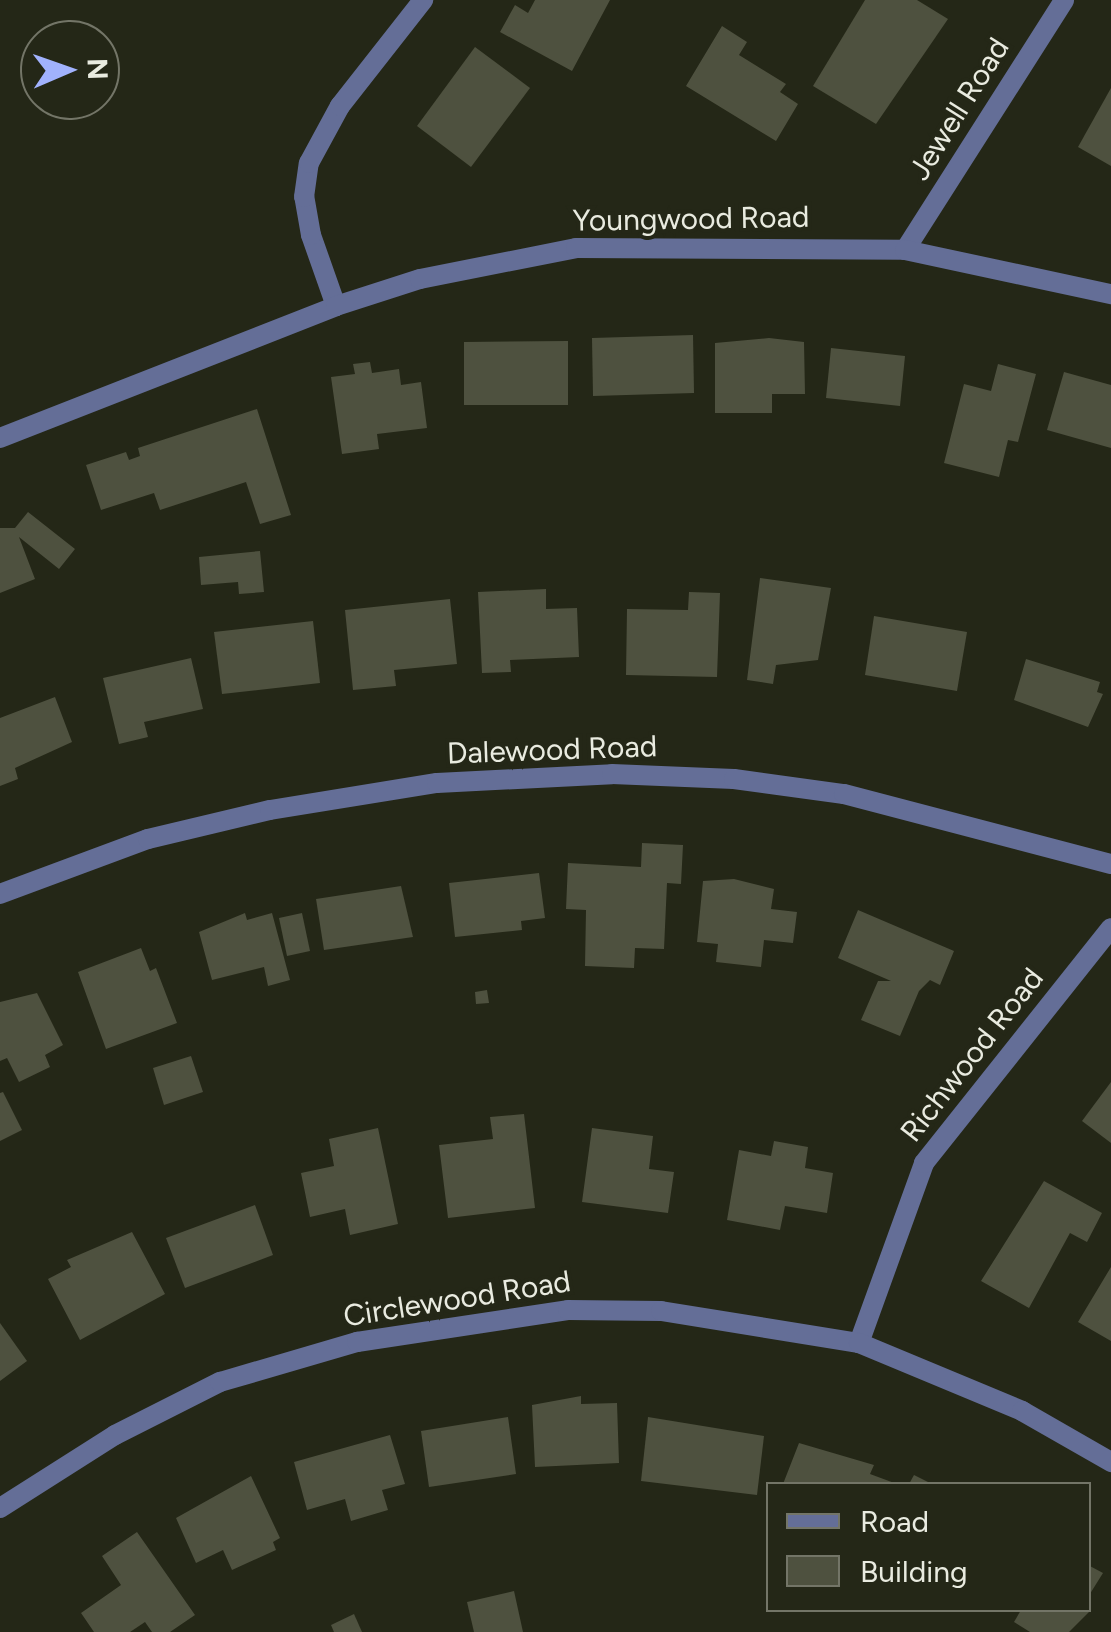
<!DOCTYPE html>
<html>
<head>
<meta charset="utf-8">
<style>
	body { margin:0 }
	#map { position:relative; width:1111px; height:1632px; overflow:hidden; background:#242717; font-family:Figtree,sans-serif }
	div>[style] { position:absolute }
	.building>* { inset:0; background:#4e513f }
	.minor>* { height:20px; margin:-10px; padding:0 10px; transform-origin:10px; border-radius:10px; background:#646e97 }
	span { translate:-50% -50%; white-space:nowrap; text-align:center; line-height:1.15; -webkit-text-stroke:8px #242717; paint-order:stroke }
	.street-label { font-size:30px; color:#e9ebe0 }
	.legend { position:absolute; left:766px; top:1482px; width:325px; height:130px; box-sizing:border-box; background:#242717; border:2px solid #737567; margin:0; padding:12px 18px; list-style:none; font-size:30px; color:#e9ebe0 }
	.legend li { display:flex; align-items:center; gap:20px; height:50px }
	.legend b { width:50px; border:2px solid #737567 }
	.north { position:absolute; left:20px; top:20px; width:100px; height:100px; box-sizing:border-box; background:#242717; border:2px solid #737567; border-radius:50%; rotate:88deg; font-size:28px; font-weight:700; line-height:40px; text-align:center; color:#e9ebe0 }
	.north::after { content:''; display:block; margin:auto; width:35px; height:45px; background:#a1b2fd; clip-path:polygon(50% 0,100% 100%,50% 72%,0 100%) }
</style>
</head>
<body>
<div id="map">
	<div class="building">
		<div style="clip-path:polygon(535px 0,610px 0,572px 71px,500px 32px,515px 5px,528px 13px)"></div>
		<div style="clip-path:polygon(865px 0,917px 0,948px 19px,876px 124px,813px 86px)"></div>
		<div style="clip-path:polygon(722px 26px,747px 42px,739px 55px,786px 84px,780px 92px,798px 104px,776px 141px,686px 86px)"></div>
		<div style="clip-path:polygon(475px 47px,530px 88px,471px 167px,417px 126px)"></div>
		<div style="clip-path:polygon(1111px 88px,1111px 166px,1078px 147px)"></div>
		<div style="clip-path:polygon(693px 335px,694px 393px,593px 396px,592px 338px)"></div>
		<div style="clip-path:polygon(769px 338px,804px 342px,805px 394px,772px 394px,772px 413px,715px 413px,715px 343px)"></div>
		<div style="clip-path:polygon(568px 341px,568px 405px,464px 405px,464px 342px)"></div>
		<div style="clip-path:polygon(831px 348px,905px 356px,900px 406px,826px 398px)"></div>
		<div style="clip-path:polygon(370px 362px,372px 373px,399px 369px,401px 385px,421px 382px,427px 428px,377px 434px,379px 449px,342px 454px,331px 377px,355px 374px,353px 364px)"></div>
		<div style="clip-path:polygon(998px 364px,1036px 374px,1018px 442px,1008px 440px,999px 477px,944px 463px,964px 384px,991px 391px)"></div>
		<div style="clip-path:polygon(1064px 372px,1111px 385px,1111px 448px,1047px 430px)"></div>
		<div style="clip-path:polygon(257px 409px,291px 515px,260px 524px,246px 482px,160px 510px,154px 493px,101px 510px,86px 465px,126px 452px,129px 460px,140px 456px,138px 448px)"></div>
		<div style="clip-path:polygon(28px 512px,75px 549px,59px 569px,19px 537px,35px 579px,0 593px,0 528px,15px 528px)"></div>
		<div style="clip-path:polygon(260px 551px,264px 592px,239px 594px,238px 582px,201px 585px,199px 557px)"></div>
		<div style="clip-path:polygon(760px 578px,831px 588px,818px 660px,776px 665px,773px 684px,747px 680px)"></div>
		<div style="clip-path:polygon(546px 589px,546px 609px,577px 608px,579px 657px,510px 660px,511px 672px,482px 673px,478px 592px)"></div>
		<div style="clip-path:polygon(689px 592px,720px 593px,717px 677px,626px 675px,627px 609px,688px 610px)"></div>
		<div style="clip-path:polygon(450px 599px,457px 664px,394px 670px,396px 686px,353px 690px,345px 610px)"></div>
		<div style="clip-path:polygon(874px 616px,967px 632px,957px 691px,865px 675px)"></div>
		<div style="clip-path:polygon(313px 621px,320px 683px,222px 694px,214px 632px)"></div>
		<div style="clip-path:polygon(191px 658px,203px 709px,144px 722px,148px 737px,119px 744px,103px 678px)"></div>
		<div style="clip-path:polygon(1026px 659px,1100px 682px,1097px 692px,1103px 694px,1088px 727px,1014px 700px)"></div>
		<div style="clip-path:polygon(55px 697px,72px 742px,15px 768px,18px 779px,0 786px,0 718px)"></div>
		<div style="clip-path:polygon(642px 843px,683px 845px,681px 884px,667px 883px,664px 949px,635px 948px,634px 968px,585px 966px,586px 910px,566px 909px,568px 863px,641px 867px)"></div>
		<div style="clip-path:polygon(539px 873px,545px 918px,521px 921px,522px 930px,455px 937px,449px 883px)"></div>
		<div style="clip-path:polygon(734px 879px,774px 889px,771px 909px,797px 912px,793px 943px,764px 940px,761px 967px,716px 962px,718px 944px,697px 942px,703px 881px)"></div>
		<div style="clip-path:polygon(401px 886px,413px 937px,324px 950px,316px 899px)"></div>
		<div style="clip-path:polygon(858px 910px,954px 951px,940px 985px,930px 980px,919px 991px,900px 1036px,861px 1020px,878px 981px,891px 981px,838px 958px)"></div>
		<div style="clip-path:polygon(245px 913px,247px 920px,272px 913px,290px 980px,268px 986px,264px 967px,212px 980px,199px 932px)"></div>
		<div style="clip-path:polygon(302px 913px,310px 951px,287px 956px,279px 918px)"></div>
		<div style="clip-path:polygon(141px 948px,150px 971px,156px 968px,177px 1023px,106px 1049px,78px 972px)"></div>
		<div style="clip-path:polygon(487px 990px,489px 1003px,476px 1004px,475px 992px)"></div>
		<div style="clip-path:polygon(37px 993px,63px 1045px,45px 1055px,50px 1067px,19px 1082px,7px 1058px,0 1061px,0 1002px)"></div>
		<div style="clip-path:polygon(191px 1056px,203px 1092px,164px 1105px,153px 1068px)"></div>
		<div style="clip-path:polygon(1111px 1082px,1111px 1143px,1082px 1121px)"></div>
		<div style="clip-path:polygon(3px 1092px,22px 1130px,0 1141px,0 1093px)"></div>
		<div style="clip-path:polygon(524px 1114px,535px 1208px,448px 1218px,439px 1145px,493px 1139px,490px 1117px)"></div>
		<div style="clip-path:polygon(378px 1128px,398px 1224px,350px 1235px,345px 1209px,310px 1217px,301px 1173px,334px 1166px,329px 1139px)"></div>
		<div style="clip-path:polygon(592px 1128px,653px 1136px,649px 1169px,674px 1172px,668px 1213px,582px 1202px)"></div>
		<div style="clip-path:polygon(774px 1141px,808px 1147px,805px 1168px,833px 1173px,827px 1213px,785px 1206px,780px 1230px,727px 1220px,739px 1150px,771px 1156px)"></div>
		<div style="clip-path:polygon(1044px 1181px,1102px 1213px,1087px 1242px,1070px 1233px,1029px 1308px,981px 1281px)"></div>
		<div style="clip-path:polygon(255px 1205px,273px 1255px,185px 1288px,166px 1238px)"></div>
		<div style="clip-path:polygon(132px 1232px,165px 1294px,80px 1340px,48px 1279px,71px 1267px,67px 1260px)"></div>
		<div style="clip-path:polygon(1111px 1267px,1111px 1341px,1078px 1322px)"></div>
		<div style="clip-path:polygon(0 1323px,27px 1361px,0 1381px)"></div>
		<div style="clip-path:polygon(581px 1396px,581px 1404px,617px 1403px,619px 1463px,535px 1467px,532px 1405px)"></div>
		<div style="clip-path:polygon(508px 1417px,516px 1474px,429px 1487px,421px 1431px)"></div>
		<div style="clip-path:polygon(648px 1417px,764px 1436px,757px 1495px,641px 1481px)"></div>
		<div style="clip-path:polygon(390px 1435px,405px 1484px,382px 1490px,388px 1510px,351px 1521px,345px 1499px,307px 1510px,294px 1462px)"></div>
		<div style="clip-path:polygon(799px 1443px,874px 1465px,870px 1474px,897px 1484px,783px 1484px)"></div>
		<div style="clip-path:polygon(914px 1475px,932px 1484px,909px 1484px)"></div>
		<div style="clip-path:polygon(251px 1476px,280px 1538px,273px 1542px,276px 1550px,232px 1570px,223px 1550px,196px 1563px,176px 1518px)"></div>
		<div style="clip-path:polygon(137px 1532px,195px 1615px,170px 1632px,152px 1632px,145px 1622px,130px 1632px,94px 1632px,81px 1613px,121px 1585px,102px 1556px)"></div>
		<div style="clip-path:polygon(1088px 1565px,1103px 1573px,1088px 1597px)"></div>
		<div style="clip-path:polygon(514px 1591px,523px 1632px,474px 1632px,467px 1602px)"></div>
		<div style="clip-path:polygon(1021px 1610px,1091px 1610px,1069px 1632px,1030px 1632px,1014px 1622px)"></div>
		<div style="clip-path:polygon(354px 1614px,362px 1632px,334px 1632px,331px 1625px)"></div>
	</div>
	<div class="minor">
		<div style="left:905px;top:250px;width:296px;rotate:-57.5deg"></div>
		<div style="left:336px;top:306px;width:75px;rotate:-109.4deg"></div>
		<div style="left:311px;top:235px;width:39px;rotate:-100deg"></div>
		<div style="left:304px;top:197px;width:34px;rotate:-82deg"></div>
		<div style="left:309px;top:163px;width:65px;rotate:-61.5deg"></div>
		<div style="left:340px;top:106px;width:135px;rotate:-51.9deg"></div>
		<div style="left:0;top:438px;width:361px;rotate:-21.4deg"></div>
		<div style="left:336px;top:306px;width:88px;rotate:-17.8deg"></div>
		<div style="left:420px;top:279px;width:159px;rotate:-11.2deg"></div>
		<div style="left:576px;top:248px;width:329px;rotate:0.3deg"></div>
		<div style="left:905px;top:250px;width:211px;rotate:12.1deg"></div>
		<div style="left:0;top:894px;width:158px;rotate:-20.4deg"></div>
		<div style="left:148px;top:839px;width:125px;rotate:-13.4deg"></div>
		<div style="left:270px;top:810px;width:169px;rotate:-9.2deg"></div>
		<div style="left:437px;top:783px;width:175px;rotate:-2.9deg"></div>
		<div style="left:612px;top:774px;width:122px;rotate:2.3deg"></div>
		<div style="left:734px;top:779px;width:111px;rotate:7.8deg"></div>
		<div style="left:844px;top:794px;width:276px;rotate:14.7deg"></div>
		<div style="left:859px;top:1343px;width:191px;rotate:-70.1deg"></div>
		<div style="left:924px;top:1163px;width:300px;rotate:-51.5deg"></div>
		<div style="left:0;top:1508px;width:136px;rotate:-32.4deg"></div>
		<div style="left:115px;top:1435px;width:118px;rotate:-26.8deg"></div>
		<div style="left:220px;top:1382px;width:143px;rotate:-16.3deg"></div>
		<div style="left:357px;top:1342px;width:213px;rotate:-8.6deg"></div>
		<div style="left:568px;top:1310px;width:93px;rotate:0.6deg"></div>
		<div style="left:661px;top:1311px;width:201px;rotate:9.2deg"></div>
		<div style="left:859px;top:1343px;width:177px;rotate:22.6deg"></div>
		<div style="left:1022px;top:1411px;width:103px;rotate:29.8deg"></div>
	</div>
	<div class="street-label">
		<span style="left:959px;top:109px;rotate:-58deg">Jewell Road</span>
		<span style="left:691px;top:219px;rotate:-1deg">Youngwood Road</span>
		<span style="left:552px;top:750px;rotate:-2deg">Dalewood Road</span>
		<span style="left:972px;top:1055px;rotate:-52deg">Richwood Road</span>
		<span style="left:457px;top:1299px;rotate:-9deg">Circlewood Road</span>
	</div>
	<ul class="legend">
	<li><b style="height:12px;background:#646e97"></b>Road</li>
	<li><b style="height:28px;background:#4e513f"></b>Building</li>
	</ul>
	<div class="north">N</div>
</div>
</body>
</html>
